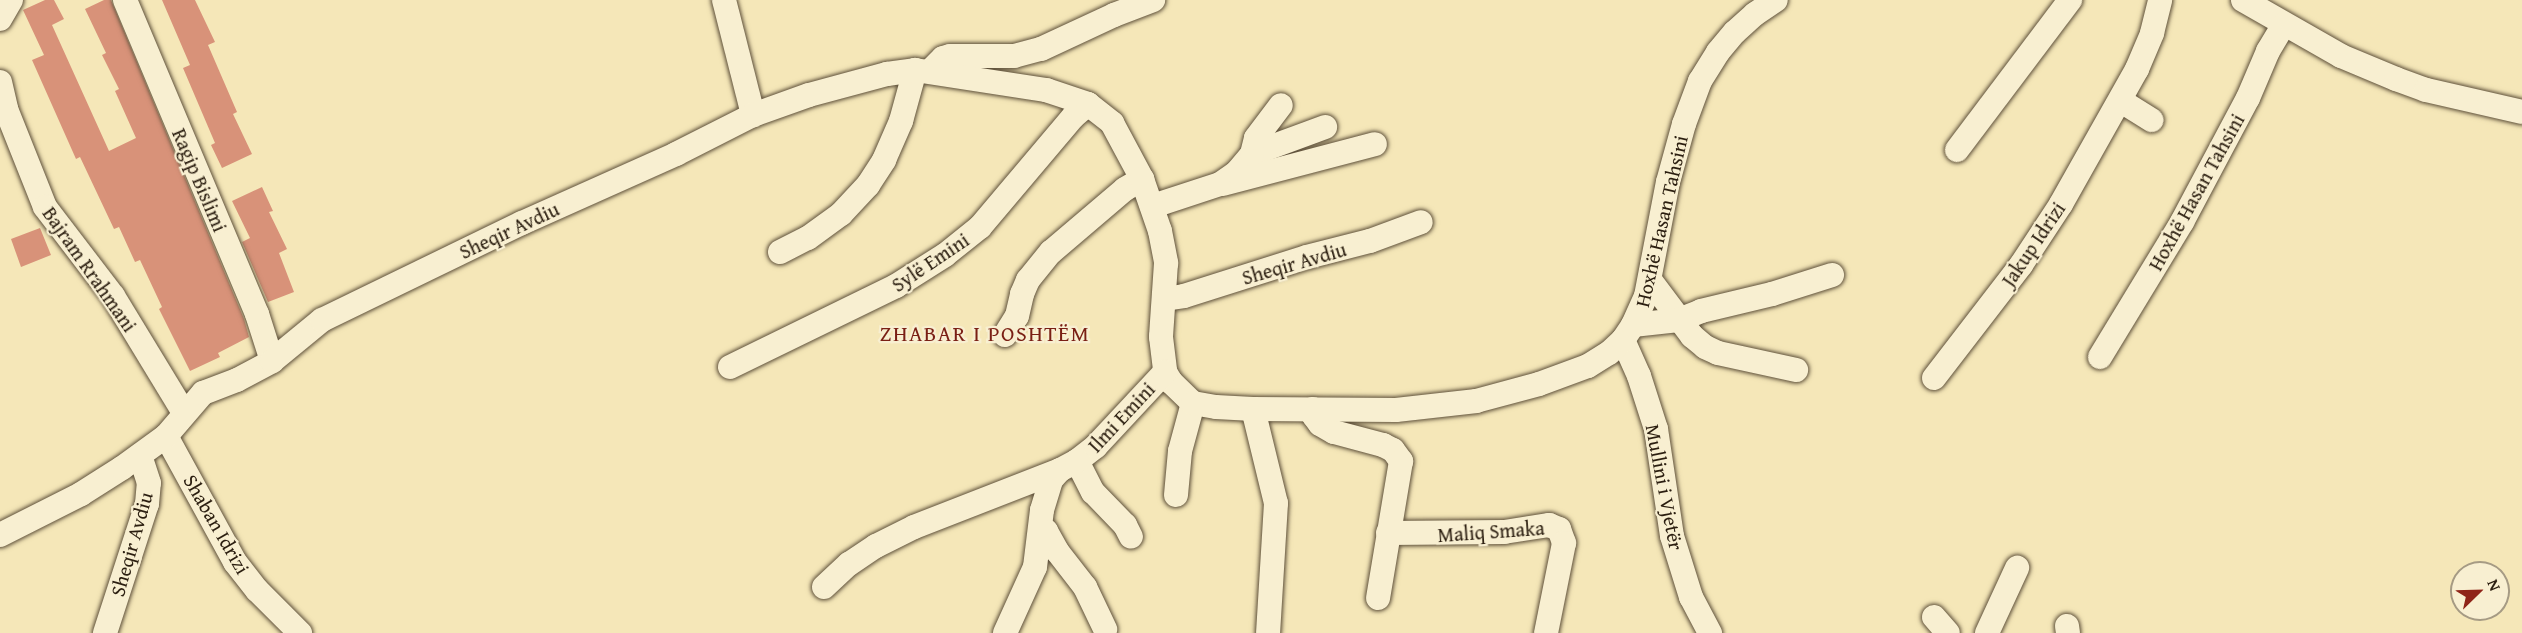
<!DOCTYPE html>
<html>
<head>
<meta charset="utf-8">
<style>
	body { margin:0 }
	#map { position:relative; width:2522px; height:633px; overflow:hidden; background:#f5e7b8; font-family:"Gentium Book Plus",serif }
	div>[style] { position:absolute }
	.building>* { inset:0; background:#d89279 }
	.roads { filter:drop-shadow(0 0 2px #5e503a) drop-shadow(0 0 2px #5e503a) }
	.minor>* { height:24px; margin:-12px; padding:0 12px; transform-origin:12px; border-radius:12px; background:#f8efd1 }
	span { translate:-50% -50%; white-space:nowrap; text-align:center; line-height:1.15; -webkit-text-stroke:4.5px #f8efd1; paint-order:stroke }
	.street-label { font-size:20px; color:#2b1e10 }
	.quarter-label { font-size:22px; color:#7a1f14; letter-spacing:1.5px }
	.north { position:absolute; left:2450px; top:561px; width:60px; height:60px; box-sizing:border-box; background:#f8efd1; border:2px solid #a69b84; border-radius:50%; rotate:67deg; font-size:16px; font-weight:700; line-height:24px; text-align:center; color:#2b1e10 }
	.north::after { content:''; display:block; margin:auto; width:21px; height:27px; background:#8f2418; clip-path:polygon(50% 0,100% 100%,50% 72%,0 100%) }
</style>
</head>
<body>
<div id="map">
	<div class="building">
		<div style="clip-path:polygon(45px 0,54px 0,64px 19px,52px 25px,109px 151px,136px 138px,115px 91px,119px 89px,102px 55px,106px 53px,85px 9px,104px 0,111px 0,244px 319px,249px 337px,218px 353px,220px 357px,190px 371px,159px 309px,162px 307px,140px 260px,135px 262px,119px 227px,114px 229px,80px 157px,76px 159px,32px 60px,44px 55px,23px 10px)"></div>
		<div style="clip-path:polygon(162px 0,195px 0,215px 42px,208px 45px,237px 112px,233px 114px,252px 154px,222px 168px,211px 145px,215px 143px,183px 68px,190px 65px)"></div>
		<div style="clip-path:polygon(262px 187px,273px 211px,269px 212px,287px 249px,279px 253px,294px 292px,268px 302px,242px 242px,250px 238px,232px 201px)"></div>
		<div style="clip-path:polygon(40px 228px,51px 255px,21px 267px,11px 239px)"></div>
	</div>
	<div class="roads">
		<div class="minor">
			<div style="left:125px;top:0;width:341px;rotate:67.2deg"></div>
			<div style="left:257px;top:314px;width:49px;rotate:72.3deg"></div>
			<div style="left:724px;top:0;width:119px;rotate:75.8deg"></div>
			<div style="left:2243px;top:0;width:113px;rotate:29.7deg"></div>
			<div style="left:2341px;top:56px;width:60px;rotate:22.7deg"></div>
			<div style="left:2396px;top:79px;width:32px;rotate:20deg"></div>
			<div style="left:2426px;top:90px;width:98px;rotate:12.9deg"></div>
			<div style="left:0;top:19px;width:22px;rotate:-60deg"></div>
			<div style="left:930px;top:71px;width:18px;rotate:-45deg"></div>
			<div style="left:943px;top:58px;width:7px;rotate:-16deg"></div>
			<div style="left:950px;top:56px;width:64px"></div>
			<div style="left:1014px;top:56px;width:28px;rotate:-15deg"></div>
			<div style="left:1041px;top:49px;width:81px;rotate:-25deg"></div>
			<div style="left:1114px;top:15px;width:42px;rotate:-21deg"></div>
			<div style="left:0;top:82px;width:28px;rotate:77deg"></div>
			<div style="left:6px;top:109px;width:105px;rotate:68.3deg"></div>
			<div style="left:45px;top:207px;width:112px;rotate:52.6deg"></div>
			<div style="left:113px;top:296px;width:137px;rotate:58.7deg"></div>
			<div style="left:2121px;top:101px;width:36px;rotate:32deg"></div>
			<div style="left:1957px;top:150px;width:188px;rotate:-53deg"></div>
			<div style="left:1252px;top:154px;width:78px;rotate:-20.3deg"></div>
			<div style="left:1223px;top:184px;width:157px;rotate:-14.7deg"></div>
			<div style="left:1153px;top:206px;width:71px;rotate:-18.2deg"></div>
			<div style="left:1220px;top:184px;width:21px;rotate:-35deg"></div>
			<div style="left:1237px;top:172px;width:23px;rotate:-50deg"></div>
			<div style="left:1252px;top:154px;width:16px;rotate:-76deg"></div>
			<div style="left:1256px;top:138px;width:41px;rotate:-52.9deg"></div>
			<div style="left:780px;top:252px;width:31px;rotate:-27deg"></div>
			<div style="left:808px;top:238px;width:41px;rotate:-36deg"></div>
			<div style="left:841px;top:214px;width:40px;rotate:-47deg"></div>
			<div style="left:868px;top:185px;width:30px;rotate:-57deg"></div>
			<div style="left:884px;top:160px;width:43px;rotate:-66.4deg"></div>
			<div style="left:901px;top:121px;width:53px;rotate:-74.6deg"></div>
			<div style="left:1650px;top:280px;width:70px;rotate:53.1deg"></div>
			<div style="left:1692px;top:336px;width:17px;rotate:40deg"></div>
			<div style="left:1705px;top:347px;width:14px;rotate:25deg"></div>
			<div style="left:1718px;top:353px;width:80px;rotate:12.3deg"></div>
			<div style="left:1165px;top:299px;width:19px;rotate:-9deg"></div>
			<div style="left:1184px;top:296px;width:129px;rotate:-17.6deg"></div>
			<div style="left:1307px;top:257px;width:65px;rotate:-14.3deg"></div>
			<div style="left:1370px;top:241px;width:54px;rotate:-20.4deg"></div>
			<div style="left:1633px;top:325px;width:46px;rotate:-6.2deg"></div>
			<div style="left:1679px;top:320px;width:24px;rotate:-22deg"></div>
			<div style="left:1701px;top:311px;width:73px;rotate:-13.5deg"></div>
			<div style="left:1772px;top:294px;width:63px;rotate:-17.6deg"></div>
			<div style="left:1005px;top:335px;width:22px;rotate:-58deg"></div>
			<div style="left:1017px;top:316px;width:23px;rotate:-77deg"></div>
			<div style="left:1022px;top:294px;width:15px;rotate:-67deg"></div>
			<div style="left:1028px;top:280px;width:36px;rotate:-51deg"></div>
			<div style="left:1051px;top:252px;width:97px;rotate:-40.4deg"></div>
			<div style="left:1125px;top:189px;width:20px;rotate:-30deg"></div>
			<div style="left:1623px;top:340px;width:39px;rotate:66deg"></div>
			<div style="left:1639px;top:376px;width:56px;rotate:72.2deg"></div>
			<div style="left:1656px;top:429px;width:108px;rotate:81.5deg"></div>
			<div style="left:1672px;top:536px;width:64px;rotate:72.7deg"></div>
			<div style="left:1691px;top:597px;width:41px;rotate:62.2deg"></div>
			<div style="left:2100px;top:357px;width:158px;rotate:-58.7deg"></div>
			<div style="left:2182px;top:222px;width:140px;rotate:-62deg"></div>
			<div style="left:2248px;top:98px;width:51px;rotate:-66.9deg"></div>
			<div style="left:2268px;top:51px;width:31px;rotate:-59deg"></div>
			<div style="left:730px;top:367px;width:185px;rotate:-26deg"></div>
			<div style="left:896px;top:286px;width:58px;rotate:-32.3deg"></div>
			<div style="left:945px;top:255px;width:45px;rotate:-38.7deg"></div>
			<div style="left:980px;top:227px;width:144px;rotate:-49.8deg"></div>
			<div style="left:1073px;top:117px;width:20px;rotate:-41deg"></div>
			<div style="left:1934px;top:378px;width:143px;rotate:-52.4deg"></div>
			<div style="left:2021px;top:265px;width:73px;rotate:-56.7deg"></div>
			<div style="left:2061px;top:204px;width:155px;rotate:-60.6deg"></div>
			<div style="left:2137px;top:69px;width:39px;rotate:-67deg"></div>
			<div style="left:2152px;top:33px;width:34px;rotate:-76deg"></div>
			<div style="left:1253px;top:409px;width:97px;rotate:76.3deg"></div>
			<div style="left:1276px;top:503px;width:130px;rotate:93.5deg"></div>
			<div style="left:1313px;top:409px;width:7px;rotate:82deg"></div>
			<div style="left:1314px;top:416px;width:10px;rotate:53deg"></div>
			<div style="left:1320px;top:424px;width:16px;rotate:30deg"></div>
			<div style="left:1334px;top:432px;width:51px;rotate:14.9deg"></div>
			<div style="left:1383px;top:445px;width:11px;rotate:27deg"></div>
			<div style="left:1393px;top:450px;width:14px;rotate:54deg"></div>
			<div style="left:1401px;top:461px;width:139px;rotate:99.5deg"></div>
			<div style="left:166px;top:436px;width:144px;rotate:61.3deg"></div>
			<div style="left:235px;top:562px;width:36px;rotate:52deg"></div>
			<div style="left:257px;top:590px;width:61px;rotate:45deg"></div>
			<div style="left:1077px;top:461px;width:35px;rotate:63deg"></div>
			<div style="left:1093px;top:492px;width:46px;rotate:45.9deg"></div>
			<div style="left:1125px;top:525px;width:13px;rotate:63deg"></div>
			<div style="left:1176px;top:495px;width:44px;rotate:-84.8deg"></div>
			<div style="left:1180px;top:451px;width:50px;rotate:-74.8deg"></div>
			<div style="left:1041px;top:528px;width:6px;rotate:31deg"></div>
			<div style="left:1046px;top:531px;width:23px;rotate:61deg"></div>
			<div style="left:1057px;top:551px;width:46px;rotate:52.1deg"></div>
			<div style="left:1085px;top:587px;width:47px;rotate:64.5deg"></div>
			<div style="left:1388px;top:533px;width:116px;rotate:-0.5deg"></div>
			<div style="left:1504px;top:532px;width:46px;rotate:-8.8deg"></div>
			<div style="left:1549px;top:525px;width:11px;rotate:22deg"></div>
			<div style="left:1559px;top:529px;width:15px;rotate:70deg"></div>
			<div style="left:1564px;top:543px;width:92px;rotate:101.3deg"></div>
			<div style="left:0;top:535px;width:91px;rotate:-26.8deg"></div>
			<div style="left:81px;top:494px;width:49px;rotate:-32.4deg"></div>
			<div style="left:122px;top:468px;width:54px;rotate:-36deg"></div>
			<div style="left:166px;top:436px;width:57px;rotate:-49.3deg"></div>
			<div style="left:203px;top:393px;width:36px;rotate:-21deg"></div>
			<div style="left:237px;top:380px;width:40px;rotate:-28deg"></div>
			<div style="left:272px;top:361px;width:65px;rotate:-39.4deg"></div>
			<div style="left:322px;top:320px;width:222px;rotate:-25.9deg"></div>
			<div style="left:522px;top:223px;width:169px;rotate:-24.1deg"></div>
			<div style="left:676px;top:154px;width:86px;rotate:-26.9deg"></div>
			<div style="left:753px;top:115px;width:59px;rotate:-19.7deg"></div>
			<div style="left:809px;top:95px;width:81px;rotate:-15.1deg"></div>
			<div style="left:887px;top:74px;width:28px;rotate:-8deg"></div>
			<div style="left:915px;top:70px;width:133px;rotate:8.7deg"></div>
			<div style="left:1046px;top:90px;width:44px;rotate:18.4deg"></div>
			<div style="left:1088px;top:104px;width:31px;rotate:38deg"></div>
			<div style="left:1112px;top:123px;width:64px;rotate:61.8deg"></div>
			<div style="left:1142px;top:179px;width:55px;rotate:70.9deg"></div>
			<div style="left:1160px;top:231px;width:33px;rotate:79deg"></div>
			<div style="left:1166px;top:263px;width:74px;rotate:93.9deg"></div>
			<div style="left:1161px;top:337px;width:35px;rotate:83deg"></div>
			<div style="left:1165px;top:372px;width:12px;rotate:59deg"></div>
			<div style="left:1171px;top:382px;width:30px;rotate:44deg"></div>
			<div style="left:1193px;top:403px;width:23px;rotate:10deg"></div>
			<div style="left:1216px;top:407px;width:37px;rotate:3deg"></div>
			<div style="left:1253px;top:409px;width:143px;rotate:0.4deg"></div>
			<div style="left:1396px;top:410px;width:81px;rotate:-6.4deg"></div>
			<div style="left:1476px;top:401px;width:65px;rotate:-15.1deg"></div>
			<div style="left:1539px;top:384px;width:52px;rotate:-20.2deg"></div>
			<div style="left:1588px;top:366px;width:25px;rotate:-32deg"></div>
			<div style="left:1609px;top:353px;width:19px;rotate:-43deg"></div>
			<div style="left:1623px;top:340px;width:18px;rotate:-56deg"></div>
			<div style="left:1633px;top:325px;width:32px;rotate:-66deg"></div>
			<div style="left:1646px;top:296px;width:116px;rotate:-79.1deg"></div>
			<div style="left:1668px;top:182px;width:60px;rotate:-74.6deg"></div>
			<div style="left:1684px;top:124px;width:46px;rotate:-69.6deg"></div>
			<div style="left:1700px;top:81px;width:34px;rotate:-58deg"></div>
			<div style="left:1718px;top:52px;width:26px;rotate:-50deg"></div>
			<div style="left:1735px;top:32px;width:27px;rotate:-42deg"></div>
			<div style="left:1755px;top:14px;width:25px;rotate:-34deg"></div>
			<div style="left:824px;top:587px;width:34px;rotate:-43deg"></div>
			<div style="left:849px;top:564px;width:32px;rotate:-34deg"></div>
			<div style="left:876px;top:546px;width:42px;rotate:-26.6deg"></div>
			<div style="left:914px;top:527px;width:157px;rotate:-21.3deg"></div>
			<div style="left:1934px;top:617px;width:21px;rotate:49deg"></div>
			<div style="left:2067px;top:626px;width:7px;rotate:82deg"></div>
			<div style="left:105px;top:633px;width:136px;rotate:-72deg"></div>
			<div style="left:147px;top:504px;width:21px;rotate:-85deg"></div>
			<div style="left:149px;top:483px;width:29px;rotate:-108deg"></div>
			<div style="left:1005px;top:633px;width:72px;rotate:-65.6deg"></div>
			<div style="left:1035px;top:567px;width:57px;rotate:-83deg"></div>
			<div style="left:1042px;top:510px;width:31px;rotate:-73deg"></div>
			<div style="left:1051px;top:480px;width:13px;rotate:-48deg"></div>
			<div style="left:1060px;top:470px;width:19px;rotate:-28deg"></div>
			<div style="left:1077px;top:461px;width:24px;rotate:-38deg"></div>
			<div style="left:1096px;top:446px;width:101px;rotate:-47deg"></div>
			<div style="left:1987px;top:633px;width:72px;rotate:-65.2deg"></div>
		</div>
	</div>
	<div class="street-label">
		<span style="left:200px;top:180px;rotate:67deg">Ragip Bislimi</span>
		<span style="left:2196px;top:192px;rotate:-61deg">Hoxhë Hasan Tahsini</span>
		<span style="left:1661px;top:221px;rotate:-77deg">Hoxhë Hasan Tahsini</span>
		<span style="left:509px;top:230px;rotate:-25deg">Sheqir Avdiu</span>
		<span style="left:2033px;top:244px;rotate:-56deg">Jakup Idrizi</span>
		<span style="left:930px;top:262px;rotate:-34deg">Sylë Emini</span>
		<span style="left:1294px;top:263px;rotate:-16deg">Sheqir Avdiu</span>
		<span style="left:90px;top:269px;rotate:55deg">Bajram Rrahmani</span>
		<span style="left:1121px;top:417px;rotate:-47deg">Ilmi Emini</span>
		<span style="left:1665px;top:487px;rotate:79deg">Mullini i Vjetër</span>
		<span style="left:217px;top:524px;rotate:60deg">Shaban Idrizi</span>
		<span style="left:1491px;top:531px;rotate:-4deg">Maliq Smaka</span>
		<span style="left:131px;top:544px;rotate:-74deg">Sheqir Avdiu</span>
	</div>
	<div class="quarter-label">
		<span style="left:985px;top:334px">ZHABAR I POSHTËM</span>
	</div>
	<div class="north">N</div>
</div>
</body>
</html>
